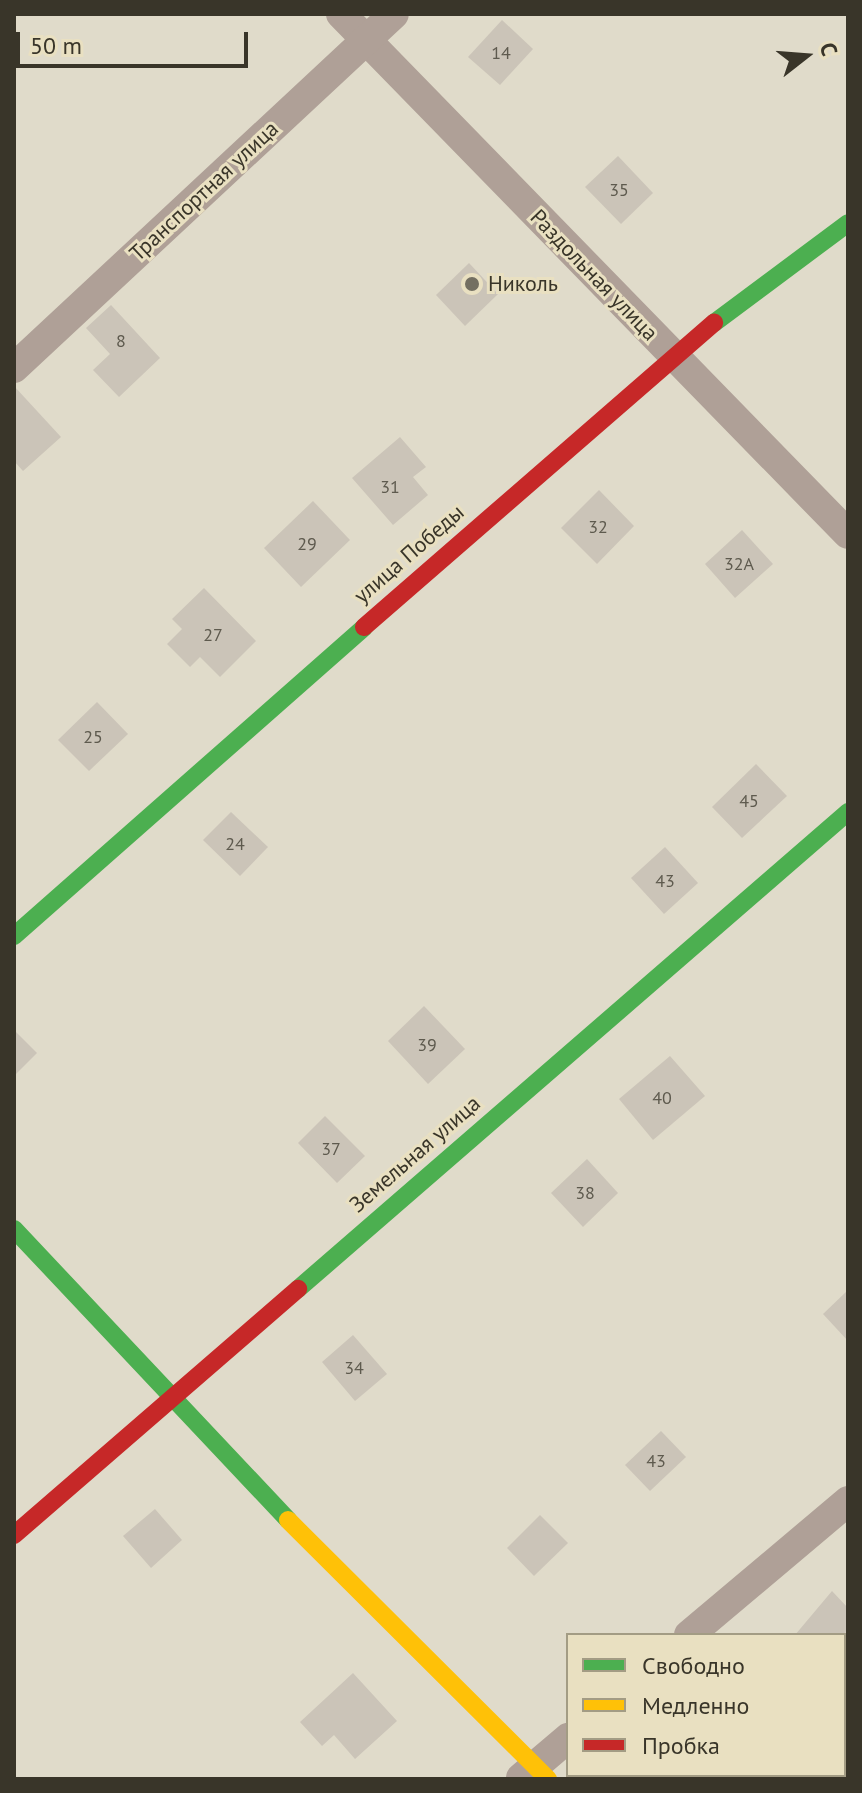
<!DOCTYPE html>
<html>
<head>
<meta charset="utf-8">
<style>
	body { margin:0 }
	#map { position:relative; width:862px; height:1793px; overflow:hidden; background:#e0dbca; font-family:"PT Sans",sans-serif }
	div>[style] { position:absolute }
	.building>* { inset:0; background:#cbc4b8 }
	.street>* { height:30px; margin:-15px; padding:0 15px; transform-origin:15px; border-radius:15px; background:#afa097 }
	.fast>* { height:18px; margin:-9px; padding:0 9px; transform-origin:9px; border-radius:9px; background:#4caf50 }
	.slow>* { height:18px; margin:-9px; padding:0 9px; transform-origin:9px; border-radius:9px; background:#ffc107 }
	.jam>* { height:18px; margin:-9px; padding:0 9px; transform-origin:9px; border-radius:9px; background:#c62828 }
	.dots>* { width:22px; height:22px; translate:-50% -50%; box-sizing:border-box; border:4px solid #e9e0c1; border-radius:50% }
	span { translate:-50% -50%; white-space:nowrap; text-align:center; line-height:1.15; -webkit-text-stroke:6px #e9e0c1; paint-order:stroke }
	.number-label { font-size:18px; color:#5e5a4e }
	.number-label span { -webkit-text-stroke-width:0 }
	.street-label { font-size:22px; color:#393529 }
	.poi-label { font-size:22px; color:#393529 }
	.left { translate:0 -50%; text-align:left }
	.frame { position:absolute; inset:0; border:16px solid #393529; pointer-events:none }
	.legend { position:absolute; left:566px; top:1633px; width:280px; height:144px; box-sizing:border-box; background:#e9e0c1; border:2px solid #a39c84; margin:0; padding:10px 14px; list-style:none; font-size:24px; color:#393529 }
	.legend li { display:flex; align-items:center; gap:16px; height:40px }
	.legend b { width:40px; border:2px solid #a39c84 }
	.north { position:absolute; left:766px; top:16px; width:80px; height:80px; -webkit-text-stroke:6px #e9e0c1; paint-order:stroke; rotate:73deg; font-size:22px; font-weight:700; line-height:32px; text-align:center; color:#393529 }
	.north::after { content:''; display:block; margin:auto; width:28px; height:36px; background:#393529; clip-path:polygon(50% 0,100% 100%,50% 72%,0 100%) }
	.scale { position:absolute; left:16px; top:32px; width:232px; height:36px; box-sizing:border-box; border:4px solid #393529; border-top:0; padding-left:10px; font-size:24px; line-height:28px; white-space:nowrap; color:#393529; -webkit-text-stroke:6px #e9e0c1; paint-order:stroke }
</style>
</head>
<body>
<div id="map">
	<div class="building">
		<div style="clip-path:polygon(502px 20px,533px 49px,500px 85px,468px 57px)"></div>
		<div style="clip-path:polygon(618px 156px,653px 193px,621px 224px,585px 187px)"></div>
		<div style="clip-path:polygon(469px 263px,498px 294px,465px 326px,436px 295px)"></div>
		<div style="clip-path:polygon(111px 305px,160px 358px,119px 397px,93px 370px,110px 354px,86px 328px)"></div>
		<div style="clip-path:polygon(14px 386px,61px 437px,23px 471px,14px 461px)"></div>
		<div style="clip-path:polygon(400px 437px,426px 467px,413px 477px,428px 495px,393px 525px,352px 478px)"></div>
		<div style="clip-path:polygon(599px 490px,634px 526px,597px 564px,561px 528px)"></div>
		<div style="clip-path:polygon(313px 501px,350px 540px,301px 587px,264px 548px)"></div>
		<div style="clip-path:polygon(742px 530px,773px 564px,735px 598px,705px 564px)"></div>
		<div style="clip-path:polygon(204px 588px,256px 641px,220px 677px,200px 657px,190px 667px,167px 644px,182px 629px,172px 619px)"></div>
		<div style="clip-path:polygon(97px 702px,128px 734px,89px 771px,58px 740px)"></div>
		<div style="clip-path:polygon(756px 764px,787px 796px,742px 838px,712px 807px)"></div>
		<div style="clip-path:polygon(231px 812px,268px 847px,240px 876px,203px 840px)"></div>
		<div style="clip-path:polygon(665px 847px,698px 883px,664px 914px,631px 878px)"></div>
		<div style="clip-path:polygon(424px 1006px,465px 1049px,428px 1084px,388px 1041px)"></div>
		<div style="clip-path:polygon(14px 1030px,37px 1053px,14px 1076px)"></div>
		<div style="clip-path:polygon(670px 1056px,705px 1096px,653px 1140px,619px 1099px)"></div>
		<div style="clip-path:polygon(325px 1116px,365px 1156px,337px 1183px,298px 1143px)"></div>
		<div style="clip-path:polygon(587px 1159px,618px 1193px,583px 1227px,551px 1193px)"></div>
		<div style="clip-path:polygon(848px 1290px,848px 1341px,823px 1314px)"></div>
		<div style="clip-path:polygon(353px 1335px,387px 1374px,355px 1401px,322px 1362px)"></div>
		<div style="clip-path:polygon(661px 1431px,686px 1457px,650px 1491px,625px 1465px)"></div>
		<div style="clip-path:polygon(155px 1509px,182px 1540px,151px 1568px,123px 1536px)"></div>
		<div style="clip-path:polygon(540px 1515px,568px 1543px,534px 1576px,507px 1548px)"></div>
		<div style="clip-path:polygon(832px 1591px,848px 1608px,844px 1652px,844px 1635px,795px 1635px)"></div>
		<div style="clip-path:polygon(353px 1673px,397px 1721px,355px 1759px,334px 1735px,322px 1746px,300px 1722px)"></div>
	</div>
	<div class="street">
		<div style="left:341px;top:14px;width:726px;rotate:45.73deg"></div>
		<div style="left:14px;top:368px;width:519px;rotate:-42.97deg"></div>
		<div style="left:689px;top:1635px;width:208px;rotate:-40.1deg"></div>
		<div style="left:521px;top:1778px;width:62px;rotate:-40.4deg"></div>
	</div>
	<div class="fast">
		<div style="left:714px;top:323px;width:167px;rotate:-36.7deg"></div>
		<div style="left:14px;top:936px;width:467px;rotate:-41.4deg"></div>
		<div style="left:14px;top:1229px;width:400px;rotate:46.7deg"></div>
		<div style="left:298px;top:1289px;width:728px;rotate:-40.93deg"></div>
	</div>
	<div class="slow">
		<div style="left:288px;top:1520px;width:367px;rotate:44.9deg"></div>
	</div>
	<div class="jam">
		<div style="left:364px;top:627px;width:464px;rotate:-41deg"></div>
		<div style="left:14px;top:1535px;width:376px;rotate:-40.9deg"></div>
	</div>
	<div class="dots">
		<div style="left:472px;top:284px;background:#736f61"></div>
	</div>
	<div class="number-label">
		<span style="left:501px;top:53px">14</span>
		<span style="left:619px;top:190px">35</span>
		<span style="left:121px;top:341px">8</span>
		<span style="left:390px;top:487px">31</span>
		<span style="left:598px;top:527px">32</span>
		<span style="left:307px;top:544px">29</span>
		<span style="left:739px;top:564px">32А</span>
		<span style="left:213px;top:635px">27</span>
		<span style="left:93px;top:737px">25</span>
		<span style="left:749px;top:801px">45</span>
		<span style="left:235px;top:844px">24</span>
		<span style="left:665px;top:881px">43</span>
		<span style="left:427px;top:1045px">39</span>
		<span style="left:662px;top:1098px">40</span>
		<span style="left:331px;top:1149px">37</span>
		<span style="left:585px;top:1193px">38</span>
		<span style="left:354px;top:1368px">34</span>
		<span style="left:656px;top:1461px">43</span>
	</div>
	<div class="street-label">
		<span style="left:204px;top:191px;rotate:-43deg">Транспортная улица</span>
		<span style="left:594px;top:275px;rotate:46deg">Раздольная улица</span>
		<span style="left:409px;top:554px;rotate:-41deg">улица Победы</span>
		<span style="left:415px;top:1154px;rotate:-41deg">Земельная улица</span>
	</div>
	<div class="poi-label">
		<span class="left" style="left:488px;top:284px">Николь</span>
	</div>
	<div class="frame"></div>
	<ul class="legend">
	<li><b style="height:10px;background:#4caf50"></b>Свободно</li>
	<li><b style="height:10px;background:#ffc107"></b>Медленно</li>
	<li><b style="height:10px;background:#c62828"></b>Пробка</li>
	</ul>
	<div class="north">С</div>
	<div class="scale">50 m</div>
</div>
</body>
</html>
